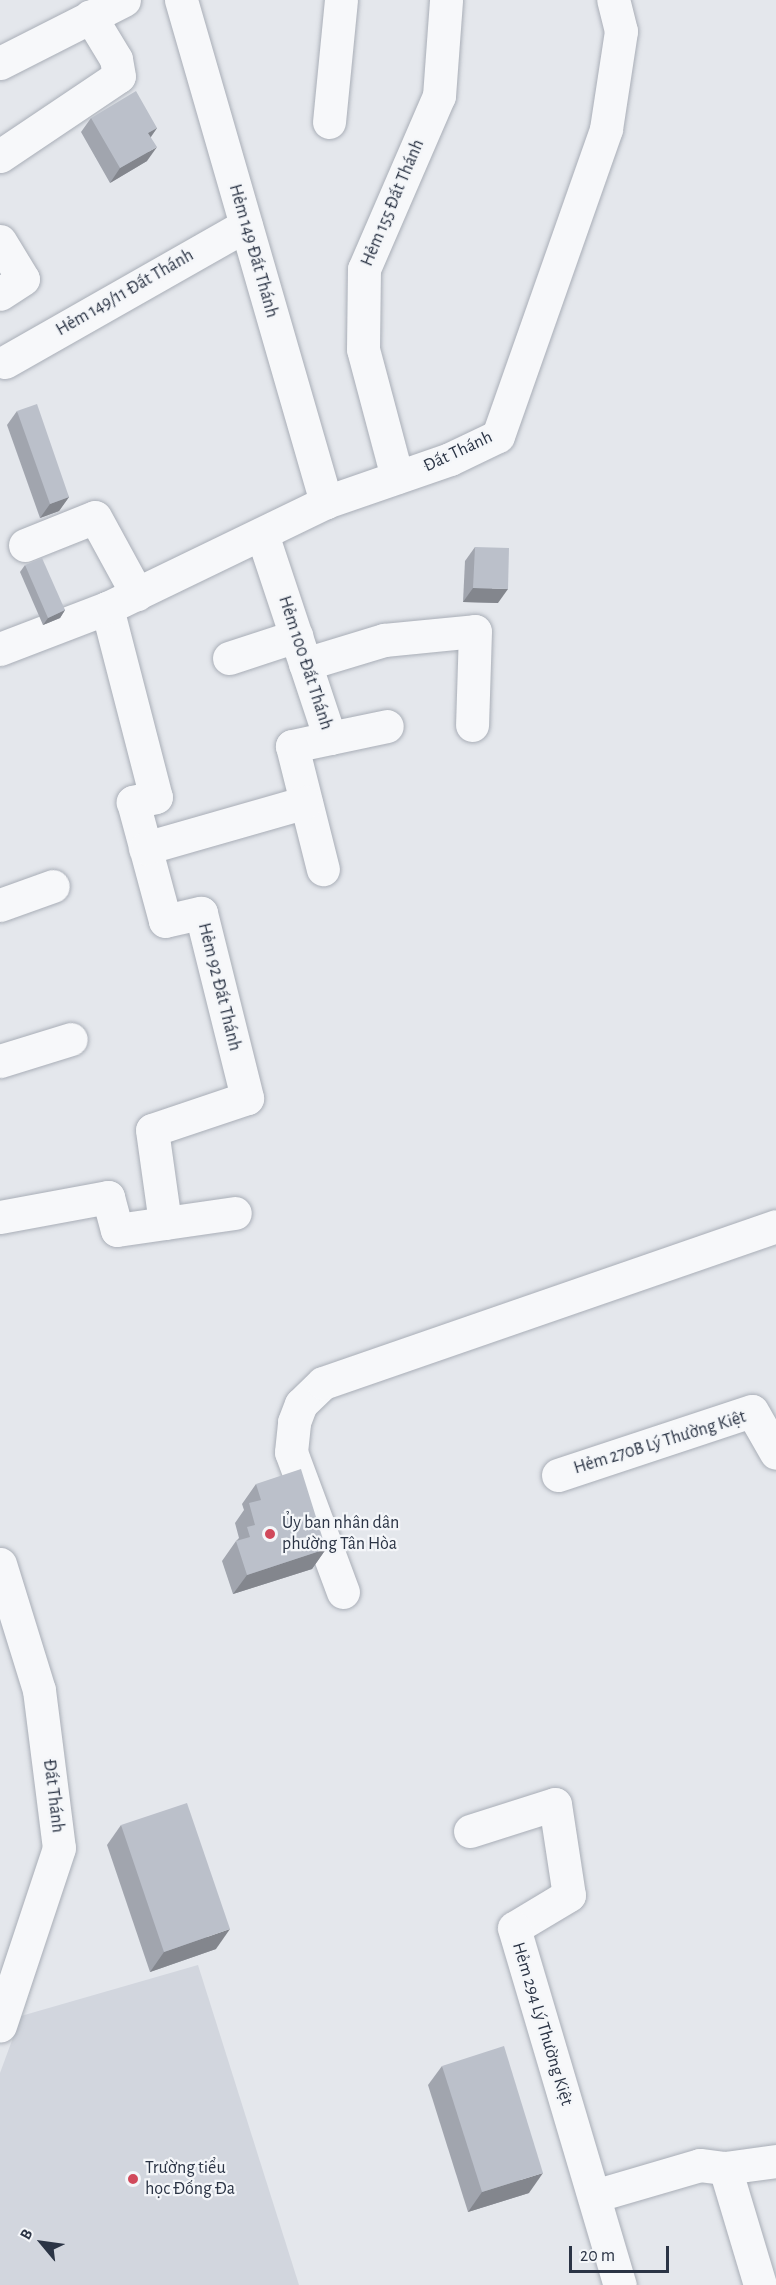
<!DOCTYPE html>
<html>
<head>
<meta charset="utf-8">
<style>
	body { margin:0 }
	#map { position:relative; width:776px; height:2285px; overflow:hidden; background:#e4e7ec; font-family:"Alegreya Sans",sans-serif }
	div>[style] { position:absolute }
	.built>* { inset:0; background:#d2d6de }
	.roads { filter:drop-shadow(0 0 2px #a9aeb7) drop-shadow(0 0 2px #a9aeb7) }
	.minor>* { height:33px; margin:-16.5px; padding:0 16.5px; transform-origin:16.5px; border-radius:16.5px; background:#f7f8fa }
	.wall>* { inset:0; background:#a1a5ae }
	.shaded-wall>* { inset:0; background:#83868d }
	.building>* { inset:0; background:#bbc0ca }
	.dots>* { width:16px; height:16px; translate:-50% -50%; box-sizing:border-box; border:3px solid #f4f6f9; border-radius:50% }
	span { translate:-50% -50%; white-space:nowrap; text-align:center; line-height:1.15; -webkit-text-stroke:4.5px #f4f6f9; paint-order:stroke }
	.street-label { font-size:18px; color:#2b3445 }
	.poi-label { font-size:18px; color:#2b3445 }
	.left { translate:0 -50%; text-align:left }
	.north { position:absolute; left:12px; top:2213px; width:60px; height:60px; -webkit-text-stroke:4px #f4f6f9; paint-order:stroke; rotate:299deg; font-size:16px; font-weight:700; line-height:24px; text-align:center; color:#2b3445 }
	.north::after { content:''; display:block; margin:auto; width:21px; height:27px; background:#2b3445; clip-path:polygon(50% 0,100% 100%,50% 72%,0 100%) }
	.scale { position:absolute; left:569px; top:2246px; width:100px; height:27px; box-sizing:border-box; border:3px solid #2b3445; border-top:0; padding-left:8px; font-size:18px; line-height:21px; white-space:nowrap; color:#2b3445; -webkit-text-stroke:4px #f4f6f9; paint-order:stroke }
</style>
</head>
<body>
<div id="map">
	<div class="built">
		<div style="clip-path:polygon(198px 1965px,299px 2285px,0 2285px,0 2073px,21px 2016px)"></div>
	</div>
	<div class="roads">
		<div class="minor">
			<div style="left:181px;top:0;width:523px;rotate:73.89deg"></div>
			<div style="left:0;top:63px;width:139px;rotate:-26.9deg"></div>
			<div style="left:329px;top:122px;width:123px;rotate:-84.4deg"></div>
			<div style="left:0;top:156px;width:143px;rotate:-33.9deg"></div>
			<div style="left:119px;top:76px;width:17px;rotate:-100deg"></div>
			<div style="left:116px;top:59px;width:50px;rotate:-121.2deg"></div>
			<div style="left:0;top:241px;width:44px;rotate:58.8deg"></div>
			<div style="left:23px;top:279px;width:27px;rotate:147deg"></div>
			<div style="left:5px;top:362px;width:277px;rotate:-29.6deg"></div>
			<div style="left:397px;top:477px;width:132px;rotate:-104.9deg"></div>
			<div style="left:363px;top:349px;width:80px;rotate:-89.3deg"></div>
			<div style="left:364px;top:269px;width:189px;rotate:-66.6deg"></div>
			<div style="left:439px;top:96px;width:96px;rotate:-85.8deg"></div>
			<div style="left:262px;top:534px;width:215px;rotate:71.6deg"></div>
			<div style="left:330px;top:738px;width:39px;rotate:168deg"></div>
			<div style="left:292px;top:746px;width:127px;rotate:75.9deg"></div>
			<div style="left:25px;top:545px;width:75px;rotate:-21.8deg"></div>
			<div style="left:95px;top:517px;width:88px;rotate:61.4deg"></div>
			<div style="left:107px;top:608px;width:195px;rotate:75.5deg"></div>
			<div style="left:156px;top:797px;width:24px;rotate:168deg"></div>
			<div style="left:133px;top:802px;width:123px;rotate:74.9deg"></div>
			<div style="left:165px;top:921px;width:37px;rotate:-13deg"></div>
			<div style="left:201px;top:913px;width:191px;rotate:76deg"></div>
			<div style="left:247px;top:1098px;width:100px;rotate:161.4deg"></div>
			<div style="left:152px;top:1130px;width:94px;rotate:82deg"></div>
			<div style="left:0;top:649px;width:115px;rotate:-21deg"></div>
			<div style="left:107px;top:608px;width:243px;rotate:-25.8deg"></div>
			<div style="left:326px;top:502px;width:131px;rotate:-19.1deg"></div>
			<div style="left:450px;top:459px;width:53px;rotate:-25.6deg"></div>
			<div style="left:498px;top:436px;width:325px;rotate:-70.6deg"></div>
			<div style="left:606px;top:129px;width:99px;rotate:-81.3deg"></div>
			<div style="left:621px;top:31px;width:32px;rotate:-104deg"></div>
			<div style="left:229px;top:658px;width:71px;rotate:-18.2deg"></div>
			<div style="left:305px;top:664px;width:83px;rotate:-16.9deg"></div>
			<div style="left:384px;top:640px;width:91px;rotate:-5.6deg"></div>
			<div style="left:475px;top:631px;width:94px;rotate:91.8deg"></div>
			<div style="left:330px;top:738px;width:58px;rotate:-11.9deg"></div>
			<div style="left:145px;top:848px;width:167px;rotate:-15.9deg"></div>
			<div style="left:0;top:905px;width:56px;rotate:-19.7deg"></div>
			<div style="left:0;top:1061px;width:74px;rotate:-17.2deg"></div>
			<div style="left:0;top:1217px;width:110px;rotate:-10.5deg"></div>
			<div style="left:108px;top:1197px;width:34px;rotate:75deg"></div>
			<div style="left:117px;top:1230px;width:119px;rotate:-8.2deg"></div>
			<div style="left:558px;top:1475px;width:204px;rotate:-18.3deg"></div>
			<div style="left:752px;top:1411px;width:48px;rotate:60.3deg"></div>
			<div style="left:0;top:1564px;width:132px;rotate:72.8deg"></div>
			<div style="left:39px;top:1690px;width:159px;rotate:82.8deg"></div>
			<div style="left:59px;top:1848px;width:187px;rotate:108.4deg"></div>
			<div style="left:343px;top:1592px;width:149px;rotate:-110.4deg"></div>
			<div style="left:291px;top:1452px;width:30px;rotate:-84deg"></div>
			<div style="left:294px;top:1422px;width:19px;rotate:-69deg"></div>
			<div style="left:301px;top:1404px;width:30px;rotate:-44deg"></div>
			<div style="left:323px;top:1383px;width:479px;rotate:-19.1deg"></div>
			<div style="left:470px;top:1831px;width:89px;rotate:-17.6deg"></div>
			<div style="left:555px;top:1804px;width:92px;rotate:81.3deg"></div>
			<div style="left:569px;top:1895px;width:64px;rotate:149deg"></div>
			<div style="left:514px;top:1928px;width:372px;rotate:73.5deg"></div>
			<div style="left:725px;top:2168px;width:122px;rotate:73.3deg"></div>
			<div style="left:594px;top:2196px;width:110px;rotate:-16.3deg"></div>
			<div style="left:700px;top:2165px;width:25px;rotate:7deg"></div>
			<div style="left:725px;top:2168px;width:51px;rotate:-7.8deg"></div>
		</div>
	</div>
	<div class="wall">
		<div style="clip-path:polygon(91px 118px,157px 128px,151px 137px,147px 161px,110px 183px,81px 132px)"></div>
		<div style="clip-path:polygon(17px 411px,69px 497px,59px 511px,40px 518px,7px 425px)"></div>
		<div style="clip-path:polygon(475px 547px,498px 603px,463px 602px,465px 561px)"></div>
		<div style="clip-path:polygon(25px 565px,65px 610px,60px 618px,43px 625px,20px 572px)"></div>
		<div style="clip-path:polygon(256px 1484px,326px 1549px,312px 1569px,233px 1594px,222px 1561px,236px 1541px,239px 1538px,235px 1523px,244px 1510px,242px 1504px)"></div>
		<div style="clip-path:polygon(121px 1825px,216px 1949px,150px 1972px,107px 1845px)"></div>
		<div style="clip-path:polygon(442px 2066px,529px 2193px,468px 2212px,428px 2085px)"></div>
	</div>
	<div class="shaded-wall">
		<div style="clip-path:polygon(157px 128px,147px 142px,148px 133px)"></div>
		<div style="clip-path:polygon(157px 147px,147px 161px,110px 183px,120px 168px)"></div>
		<div style="clip-path:polygon(69px 497px,59px 511px,40px 518px,50px 504px)"></div>
		<div style="clip-path:polygon(473px 588px,508px 589px,498px 603px,463px 602px)"></div>
		<div style="clip-path:polygon(65px 610px,60px 618px,43px 625px,48px 618px)"></div>
		<div style="clip-path:polygon(326px 1549px,312px 1569px,233px 1594px,247px 1575px)"></div>
		<div style="clip-path:polygon(230px 1929px,216px 1949px,150px 1972px,164px 1952px)"></div>
		<div style="clip-path:polygon(543px 2173px,529px 2193px,468px 2212px,482px 2192px)"></div>
	</div>
	<div class="building">
		<div style="clip-path:polygon(136px 91px,157px 128px,148px 133px,157px 147px,120px 168px,91px 118px)"></div>
		<div style="clip-path:polygon(37px 404px,69px 497px,50px 504px,17px 411px)"></div>
		<div style="clip-path:polygon(475px 547px,509px 548px,508px 589px,473px 588px)"></div>
		<div style="clip-path:polygon(42px 558px,65px 610px,48px 618px,25px 565px)"></div>
		<div style="clip-path:polygon(301px 1469px,326px 1549px,247px 1575px,236px 1541px,250px 1537px,247px 1527px,255px 1525px,249px 1503px,261px 1500px,256px 1484px)"></div>
		<div style="clip-path:polygon(187px 1803px,230px 1929px,164px 1952px,121px 1825px)"></div>
		<div style="clip-path:polygon(504px 2046px,543px 2173px,482px 2192px,442px 2066px)"></div>
	</div>
	<div class="dots">
		<div style="left:270px;top:1534px;background:#d1495b"></div>
		<div style="left:133px;top:2179px;background:#d1495b"></div>
	</div>
	<div class="street-label">
		<span style="left:393px;top:203px;rotate:-67deg">Hẻm 155 Đất Thánh</span>
		<span style="left:253px;top:251px;rotate:74deg">Hẻm 149 Đất Thánh</span>
		<span style="left:125px;top:293px;rotate:-30deg">Hẻm 149/11 Đất Thánh</span>
		<span style="left:458px;top:452px;rotate:-25deg">Đất Thánh</span>
		<span style="left:305px;top:663px;rotate:72deg">Hẻm 100 Đất Thánh</span>
		<span style="left:219px;top:987px;rotate:76deg">Hẻm 92 Đất Thánh</span>
		<span style="left:660px;top:1443px;rotate:-17deg">Hẻm 270B Lý Thường Kiệt</span>
		<span style="left:53px;top:1796px;rotate:83deg">Đất Thánh</span>
		<span style="left:542px;top:2024px;rotate:73deg">Hẻm 294 Lý Thường Kiệt</span>
	</div>
	<div class="poi-label">
		<span class="left" style="left:282px;top:1534px">Ủy ban nhân dân<br>phường Tân Hòa</span>
		<span class="left" style="left:145px;top:2179px">Trường tiểu<br>học Đống Đa</span>
	</div>
	<div class="north">B</div>
	<div class="scale">20 m</div>
</div>
</body>
</html>
